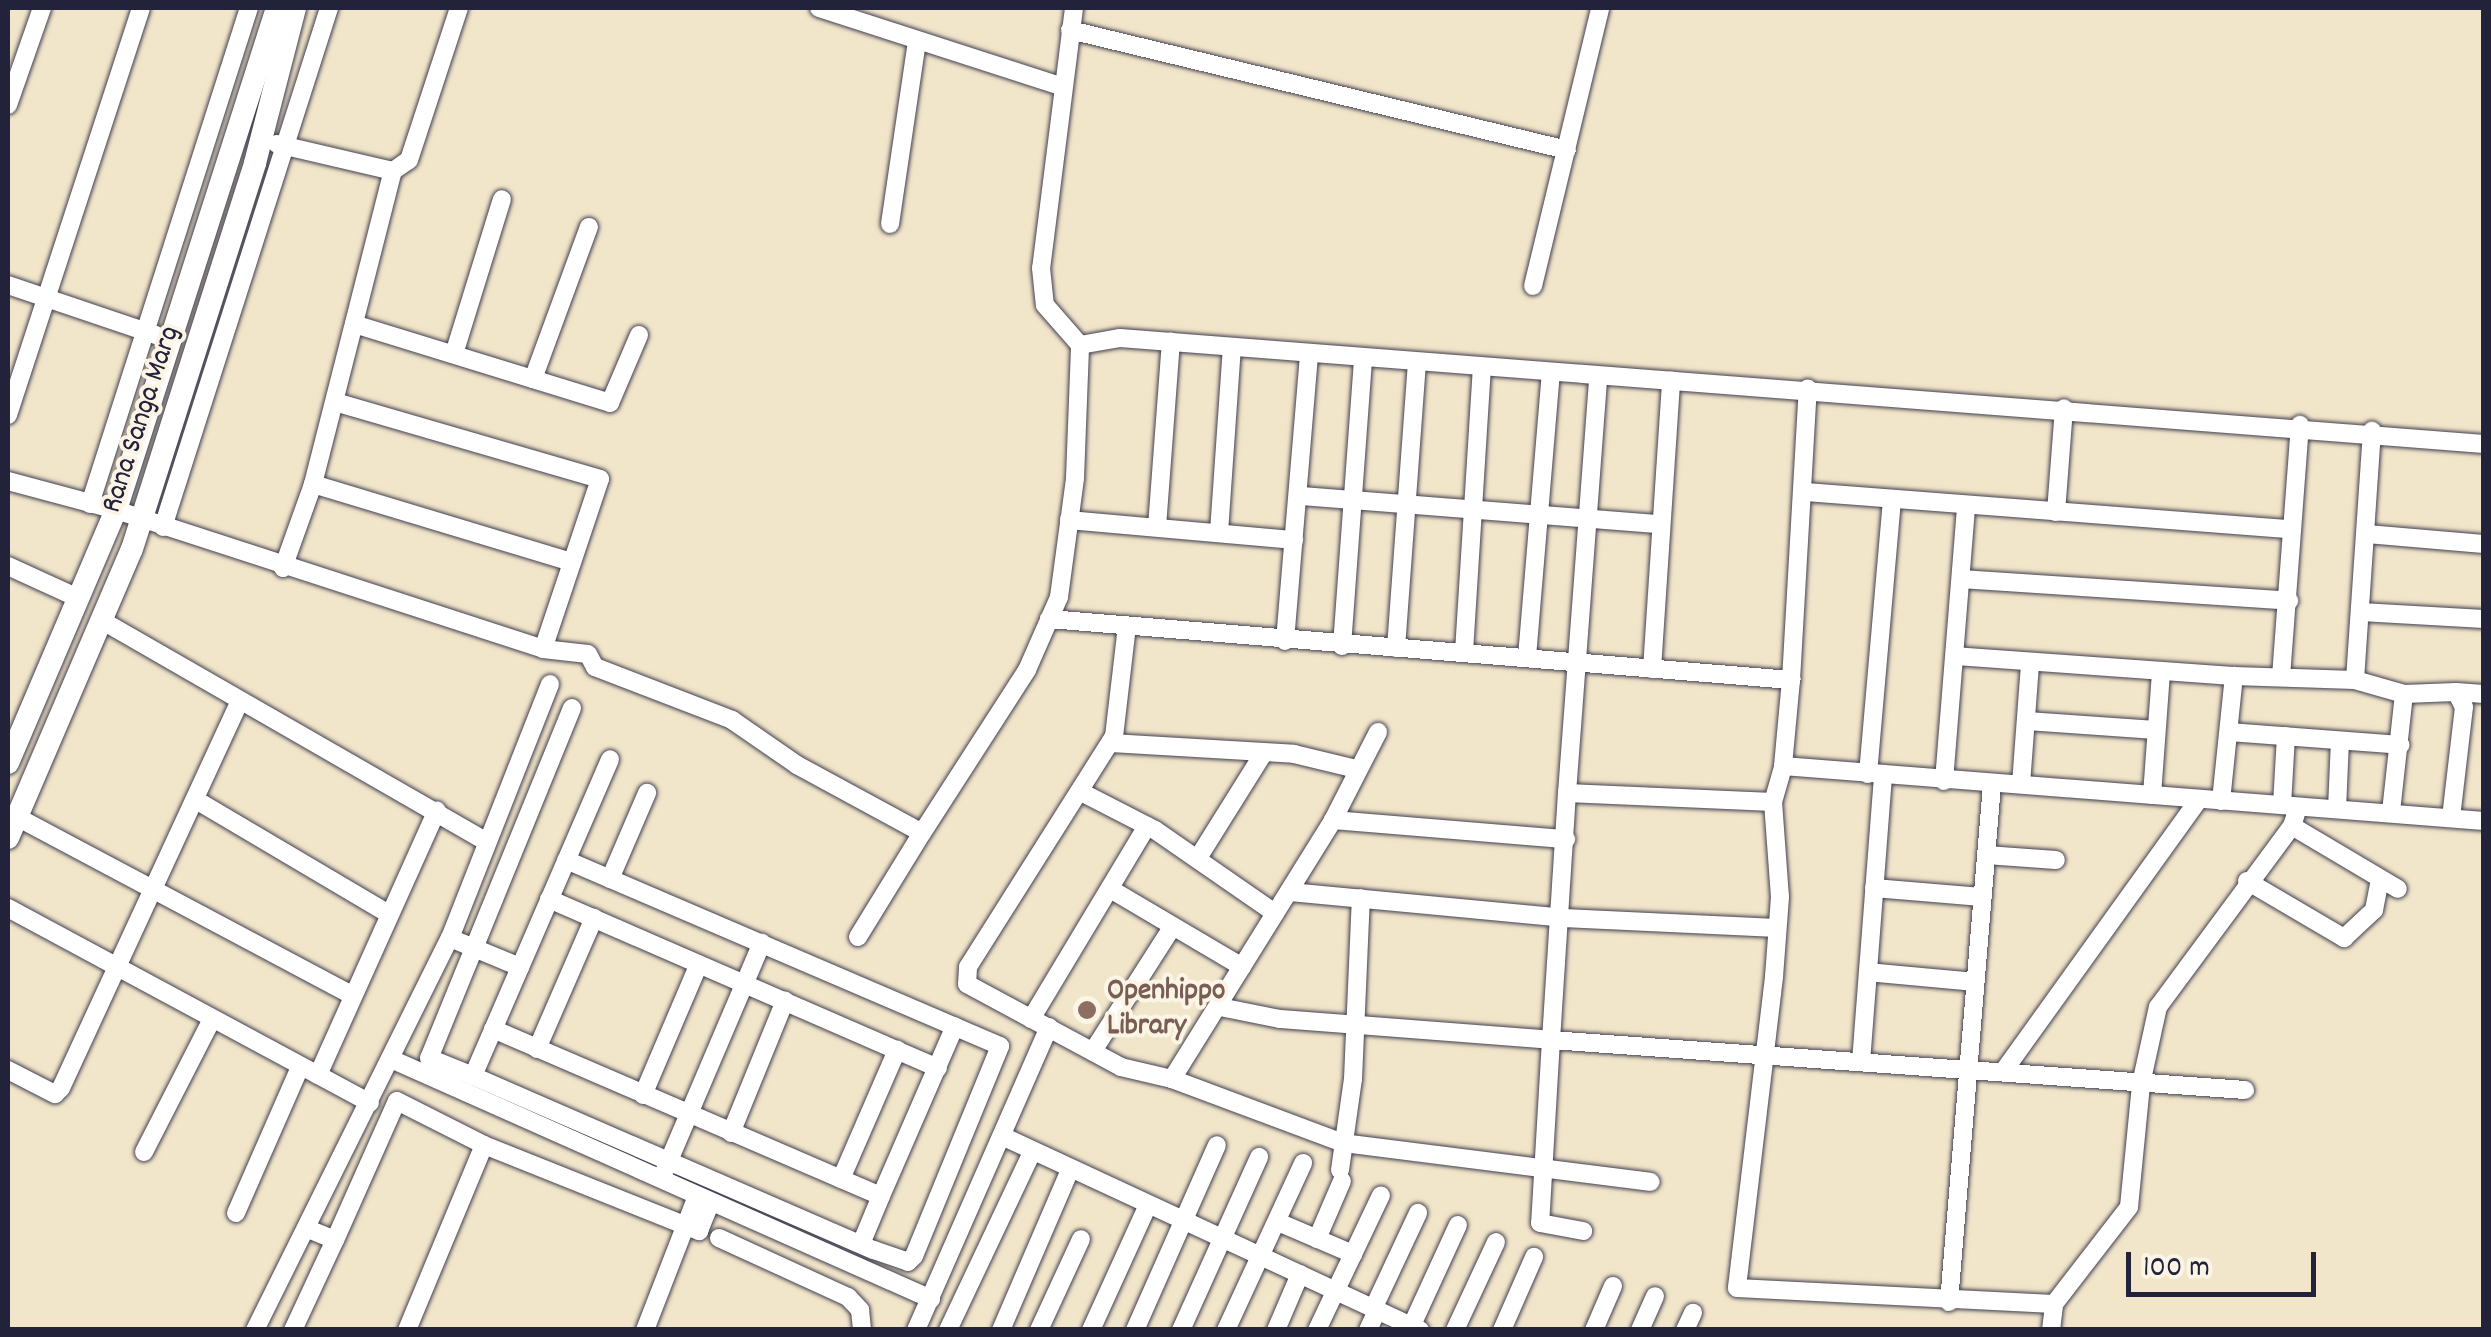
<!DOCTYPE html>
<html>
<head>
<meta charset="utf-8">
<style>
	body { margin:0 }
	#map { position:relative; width:2491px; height:1337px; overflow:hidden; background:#f2e6ca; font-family:Dekko,sans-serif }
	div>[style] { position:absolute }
	.roads { filter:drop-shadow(0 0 2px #413f50) drop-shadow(0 0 2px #413f50) }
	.minor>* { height:18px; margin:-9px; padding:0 9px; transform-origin:9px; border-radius:9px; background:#fff }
	.major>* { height:22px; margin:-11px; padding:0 11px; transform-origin:11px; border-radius:11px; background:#fff }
	.dots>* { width:28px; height:28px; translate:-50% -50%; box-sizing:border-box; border:5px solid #fcf5e5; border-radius:50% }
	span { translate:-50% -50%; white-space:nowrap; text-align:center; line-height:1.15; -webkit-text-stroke:8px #fcf5e5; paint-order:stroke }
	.street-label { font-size:30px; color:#22223b }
	.education-label { font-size:30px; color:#785e54; font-weight:700 }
	.left { translate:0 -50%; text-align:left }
	.frame { position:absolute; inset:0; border:10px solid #22223b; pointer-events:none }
	.scale { position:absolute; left:2126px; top:1252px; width:190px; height:45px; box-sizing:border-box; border:5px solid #22223b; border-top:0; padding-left:12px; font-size:30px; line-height:35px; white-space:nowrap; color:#22223b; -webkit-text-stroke:8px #fcf5e5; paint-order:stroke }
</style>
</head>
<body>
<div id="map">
	<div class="roads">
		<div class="minor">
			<div style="left:819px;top:8px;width:256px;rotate:17.9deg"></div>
			<div style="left:1074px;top:8px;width:262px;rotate:97.2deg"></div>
			<div style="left:1041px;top:268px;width:37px;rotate:84deg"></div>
			<div style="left:1045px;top:305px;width:53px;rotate:48.8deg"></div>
			<div style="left:1080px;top:345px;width:41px;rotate:-9.9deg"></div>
			<div style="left:1120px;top:338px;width:1368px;rotate:4.44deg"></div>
			<div style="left:1070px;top:30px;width:511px;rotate:13.57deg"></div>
			<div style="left:8px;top:105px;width:103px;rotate:-70.7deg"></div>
			<div style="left:277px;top:144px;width:119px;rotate:13.1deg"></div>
			<div style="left:393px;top:171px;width:19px;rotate:-35deg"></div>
			<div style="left:409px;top:160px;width:160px;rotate:-71.8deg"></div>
			<div style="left:890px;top:224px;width:184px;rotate:-81.6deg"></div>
			<div style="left:8px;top:285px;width:156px;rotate:18.7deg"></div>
			<div style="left:1533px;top:286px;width:286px;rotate:-76.4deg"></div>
			<div style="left:354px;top:324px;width:268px;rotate:17.1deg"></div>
			<div style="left:610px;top:403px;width:74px;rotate:-66.9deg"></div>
			<div style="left:454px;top:354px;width:162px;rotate:-72.8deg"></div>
			<div style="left:533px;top:379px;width:162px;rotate:-69.8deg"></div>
			<div style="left:335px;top:402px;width:276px;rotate:16.2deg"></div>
			<div style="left:600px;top:479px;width:179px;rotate:108.5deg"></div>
			<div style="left:8px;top:415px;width:428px;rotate:-71.9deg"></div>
			<div style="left:8px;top:481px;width:112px;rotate:15deg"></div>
			<div style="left:116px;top:510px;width:449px;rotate:18deg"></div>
			<div style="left:543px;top:649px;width:45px;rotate:6.3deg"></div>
			<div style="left:588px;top:654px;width:15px;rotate:62deg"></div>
			<div style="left:595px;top:667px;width:147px;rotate:21.1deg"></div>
			<div style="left:732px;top:720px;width:79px;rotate:34.7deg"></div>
			<div style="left:797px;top:765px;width:142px;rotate:28.5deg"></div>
			<div style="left:922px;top:833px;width:194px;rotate:-57.2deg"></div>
			<div style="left:1027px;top:670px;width:80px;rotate:-66.3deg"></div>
			<div style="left:1059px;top:597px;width:120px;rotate:-82.3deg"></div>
			<div style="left:1075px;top:478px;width:133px;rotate:-87.8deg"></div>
			<div style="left:313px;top:484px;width:323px;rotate:-75.7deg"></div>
			<div style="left:1805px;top:492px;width:487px;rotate:4.4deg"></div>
			<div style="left:1301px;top:496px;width:357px;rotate:4.5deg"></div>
			<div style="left:90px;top:504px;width:521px;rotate:-72.23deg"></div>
			<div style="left:2056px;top:512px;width:104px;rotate:-85.6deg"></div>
			<div style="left:1069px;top:520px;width:226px;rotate:5.1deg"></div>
			<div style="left:163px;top:527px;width:545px;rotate:-72.26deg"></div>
			<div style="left:1157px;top:527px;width:186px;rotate:-85.7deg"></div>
			<div style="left:1219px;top:532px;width:185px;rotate:-86deg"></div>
			<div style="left:2367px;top:534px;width:117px;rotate:4.9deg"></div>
			<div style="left:8px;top:566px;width:77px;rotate:24.6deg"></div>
			<div style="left:283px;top:568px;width:89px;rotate:-70.3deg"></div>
			<div style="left:313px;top:484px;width:270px;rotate:16.8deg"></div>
			<div style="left:1962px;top:579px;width:328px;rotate:3.8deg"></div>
			<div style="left:2361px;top:612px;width:123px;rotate:3.3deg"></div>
			<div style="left:1049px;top:619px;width:745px;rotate:4.7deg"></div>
			<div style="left:1791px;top:680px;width:292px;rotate:-86.7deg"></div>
			<div style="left:101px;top:620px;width:445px;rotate:29.9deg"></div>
			<div style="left:1127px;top:626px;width:111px;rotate:96.7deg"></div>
			<div style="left:1114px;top:736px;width:273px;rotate:122.3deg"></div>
			<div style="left:968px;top:967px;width:17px;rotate:93deg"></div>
			<div style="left:967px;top:984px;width:175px;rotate:28.3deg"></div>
			<div style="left:1121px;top:1067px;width:52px;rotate:13.2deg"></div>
			<div style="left:1172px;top:1079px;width:305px;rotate:-58.1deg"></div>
			<div style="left:1333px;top:820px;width:99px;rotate:-62.9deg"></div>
			<div style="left:1285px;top:641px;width:288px;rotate:-85.2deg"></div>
			<div style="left:1342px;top:646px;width:289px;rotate:-85.8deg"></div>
			<div style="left:1396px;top:648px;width:286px;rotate:-85.8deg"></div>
			<div style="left:1464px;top:652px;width:284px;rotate:-86.4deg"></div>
			<div style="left:1955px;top:656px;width:280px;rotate:4.1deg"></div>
			<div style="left:1527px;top:657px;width:284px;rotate:-85.2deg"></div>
			<div style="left:1652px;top:669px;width:289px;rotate:-86.2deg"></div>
			<div style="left:2281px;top:677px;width:253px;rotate:-85.7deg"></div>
			<div style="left:2355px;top:680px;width:250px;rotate:-86.1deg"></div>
			<div style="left:2456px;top:692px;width:28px;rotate:4deg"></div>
			<div style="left:2404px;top:694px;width:52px;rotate:-2.2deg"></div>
			<div style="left:2456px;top:692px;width:17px;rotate:62deg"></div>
			<div style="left:2464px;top:707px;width:111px;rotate:96.7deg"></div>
			<div style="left:572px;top:708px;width:378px;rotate:112.2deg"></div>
			<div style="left:429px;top:1058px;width:48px;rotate:22.2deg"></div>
			<div style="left:473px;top:1076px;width:345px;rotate:-66.6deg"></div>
			<div style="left:2027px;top:721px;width:129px;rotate:4deg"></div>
			<div style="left:2229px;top:732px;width:172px;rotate:4.3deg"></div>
			<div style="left:1111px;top:743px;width:183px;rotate:3.4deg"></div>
			<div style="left:1294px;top:754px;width:64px;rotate:13.6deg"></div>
			<div style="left:1783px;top:766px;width:86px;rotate:-84.7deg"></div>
			<div style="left:1868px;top:774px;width:275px;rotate:-85deg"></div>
			<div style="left:1944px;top:781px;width:277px;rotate:-85.4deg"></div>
			<div style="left:2021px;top:784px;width:121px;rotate:-85.7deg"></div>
			<div style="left:1083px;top:793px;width:81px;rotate:27.2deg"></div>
			<div style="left:1155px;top:830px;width:146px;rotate:34.7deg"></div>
			<div style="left:1567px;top:793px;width:417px;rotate:-85.7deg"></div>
			<div style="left:2152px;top:795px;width:124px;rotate:-85.8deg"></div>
			<div style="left:196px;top:800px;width:224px;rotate:30.6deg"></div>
			<div style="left:2221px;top:801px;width:126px;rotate:-84.1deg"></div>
			<div style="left:2234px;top:676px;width:121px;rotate:1.9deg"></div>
			<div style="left:2355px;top:680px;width:51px;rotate:15.9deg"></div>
			<div style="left:2404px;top:694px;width:119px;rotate:96.3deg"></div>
			<div style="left:1773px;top:802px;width:95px;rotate:85.8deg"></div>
			<div style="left:1780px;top:897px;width:80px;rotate:94.3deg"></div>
			<div style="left:1774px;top:977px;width:313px;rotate:96.8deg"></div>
			<div style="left:1737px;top:1288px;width:317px;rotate:2.9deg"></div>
			<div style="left:2282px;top:805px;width:69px;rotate:-86.7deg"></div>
			<div style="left:2337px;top:809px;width:68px;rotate:-87.5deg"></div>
			<div style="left:17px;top:817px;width:379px;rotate:28deg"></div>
			<div style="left:1333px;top:820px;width:234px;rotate:4.7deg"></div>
			<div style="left:2292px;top:826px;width:123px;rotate:30.7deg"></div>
			<div style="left:1986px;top:855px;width:70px;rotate:4.1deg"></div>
			<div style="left:1198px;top:858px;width:123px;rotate:-58deg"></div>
			<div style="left:610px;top:879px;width:94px;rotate:-66.7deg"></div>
			<div style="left:2247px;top:881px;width:113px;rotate:30.4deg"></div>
			<div style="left:2344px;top:938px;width:41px;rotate:-43deg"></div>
			<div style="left:2374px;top:910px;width:31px;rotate:-79deg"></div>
			<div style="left:1874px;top:888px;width:108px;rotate:4.8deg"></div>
			<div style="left:1112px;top:890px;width:151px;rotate:30.6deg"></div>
			<div style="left:1290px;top:892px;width:274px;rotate:5.4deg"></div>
			<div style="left:1563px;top:918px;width:214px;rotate:2.7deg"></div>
			<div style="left:549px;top:899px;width:424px;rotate:23.5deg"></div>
			<div style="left:8px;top:908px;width:411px;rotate:28.3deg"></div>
			<div style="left:858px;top:937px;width:122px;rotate:-58.4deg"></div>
			<div style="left:450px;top:938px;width:76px;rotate:22.5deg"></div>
			<div style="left:1868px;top:972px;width:107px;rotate:5.3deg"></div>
			<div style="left:1220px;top:1007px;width:61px;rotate:11.3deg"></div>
			<div style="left:1280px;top:1019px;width:272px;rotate:4.4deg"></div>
			<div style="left:1551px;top:1040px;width:183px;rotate:93.4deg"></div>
			<div style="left:1540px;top:1223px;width:44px;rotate:10.5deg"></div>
			<div style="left:1031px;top:1019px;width:225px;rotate:-59deg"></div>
			<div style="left:493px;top:1029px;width:422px;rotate:23.3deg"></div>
			<div style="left:881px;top:1196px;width:185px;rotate:-66.5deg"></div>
			<div style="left:537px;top:1049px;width:143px;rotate:-66.5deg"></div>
			<div style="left:1093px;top:1051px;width:148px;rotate:-57.4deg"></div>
			<div style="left:391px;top:1059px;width:591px;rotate:23.96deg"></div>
			<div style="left:1861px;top:1062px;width:287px;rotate:-85.6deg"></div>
			<div style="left:8px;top:1070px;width:53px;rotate:27.1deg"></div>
			<div style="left:55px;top:1094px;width:8px;rotate:-45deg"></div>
			<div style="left:61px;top:1088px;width:425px;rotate:-65.2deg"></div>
			<div style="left:2003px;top:1072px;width:336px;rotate:-54.3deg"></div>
			<div style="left:318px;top:1075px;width:290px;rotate:-65.8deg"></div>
			<div style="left:473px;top:1076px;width:437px;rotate:23.5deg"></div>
			<div style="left:874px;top:1250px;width:36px;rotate:19deg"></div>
			<div style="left:908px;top:1262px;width:8px;rotate:-45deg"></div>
			<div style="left:914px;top:1256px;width:227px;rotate:-67.7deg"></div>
			<div style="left:1000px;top:1046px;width:472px;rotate:-156.8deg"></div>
			<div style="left:1172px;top:1079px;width:183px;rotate:20.5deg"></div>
			<div style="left:1343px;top:1143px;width:310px;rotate:7.2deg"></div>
			<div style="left:2245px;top:1090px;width:696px;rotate:-175.88deg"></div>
			<div style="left:1551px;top:1040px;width:248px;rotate:-86.3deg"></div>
			<div style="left:1567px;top:793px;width:206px;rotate:2.5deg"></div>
			<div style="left:1773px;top:802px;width:37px;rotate:-74deg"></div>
			<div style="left:1783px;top:766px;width:703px;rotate:4.49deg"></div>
			<div style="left:643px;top:1095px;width:142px;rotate:-66.9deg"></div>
			<div style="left:731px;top:1133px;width:143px;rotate:-67.8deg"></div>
			<div style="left:1002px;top:1136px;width:461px;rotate:24.9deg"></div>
			<div style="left:484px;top:1145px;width:232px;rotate:21.8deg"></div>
			<div style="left:699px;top:1231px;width:31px;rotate:-68deg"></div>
			<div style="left:144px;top:1152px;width:149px;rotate:-62.9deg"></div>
			<div style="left:665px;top:1170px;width:247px;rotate:-66.9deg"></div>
			<div style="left:1340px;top:1170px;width:92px;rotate:-81.9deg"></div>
			<div style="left:1353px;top:1079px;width:181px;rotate:-87.5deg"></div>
			<div style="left:841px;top:1179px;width:141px;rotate:-66.5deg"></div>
			<div style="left:236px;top:1213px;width:159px;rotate:-66.3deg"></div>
			<div style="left:1278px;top:1222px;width:82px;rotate:23.1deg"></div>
			<div style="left:308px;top:1229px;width:29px;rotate:22deg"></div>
			<div style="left:335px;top:1240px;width:152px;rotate:-66deg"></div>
			<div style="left:397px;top:1101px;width:97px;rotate:26.8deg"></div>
			<div style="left:484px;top:1145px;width:200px;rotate:112.6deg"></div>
			<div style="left:719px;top:1238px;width:142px;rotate:24.6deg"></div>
			<div style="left:848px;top:1297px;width:18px;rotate:47deg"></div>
			<div style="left:860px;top:1310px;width:20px;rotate:84deg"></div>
			<div style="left:1317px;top:1239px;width:63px;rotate:-66.7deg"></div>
			<div style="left:861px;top:1244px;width:52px;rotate:-67.4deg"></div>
			<div style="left:1949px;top:1302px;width:520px;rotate:-85.25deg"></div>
			<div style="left:1374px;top:1307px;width:104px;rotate:-64.9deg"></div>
			<div style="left:1412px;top:1325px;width:110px;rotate:-65.3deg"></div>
			<div style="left:255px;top:1330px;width:438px;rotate:-63.6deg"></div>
			<div style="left:450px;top:938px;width:273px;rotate:-68.5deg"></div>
			<div style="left:293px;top:1330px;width:99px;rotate:-65deg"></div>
			<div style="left:645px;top:1330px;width:144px;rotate:-68.8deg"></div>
			<div style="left:916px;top:1330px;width:331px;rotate:-66.3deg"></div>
			<div style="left:948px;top:1330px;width:197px;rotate:-64.7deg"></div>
			<div style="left:1001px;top:1330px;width:174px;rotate:-66.7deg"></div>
			<div style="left:1039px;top:1330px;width:100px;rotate:-65.2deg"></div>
			<div style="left:1091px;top:1330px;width:137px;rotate:-65.5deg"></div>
			<div style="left:1135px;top:1330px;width:202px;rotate:-66.1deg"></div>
			<div style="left:1181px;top:1330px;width:190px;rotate:-65.7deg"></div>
			<div style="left:1226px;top:1330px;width:184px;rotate:-65.2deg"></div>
			<div style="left:1276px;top:1330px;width:61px;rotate:-66.8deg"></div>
			<div style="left:1317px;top:1330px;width:149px;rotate:-64.6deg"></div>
			<div style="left:1368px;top:1330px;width:23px;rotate:-65deg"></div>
			<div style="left:1455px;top:1330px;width:97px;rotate:-65deg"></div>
			<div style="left:1502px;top:1330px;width:80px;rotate:-66.3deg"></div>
			<div style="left:1594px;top:1330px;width:48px;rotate:-66.6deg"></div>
			<div style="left:1640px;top:1330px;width:37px;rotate:-66deg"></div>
			<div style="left:1685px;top:1330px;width:19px;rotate:-65deg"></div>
			<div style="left:2051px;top:1330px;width:26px;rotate:-83deg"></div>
			<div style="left:2054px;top:1304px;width:123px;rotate:-52.3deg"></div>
			<div style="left:2129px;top:1207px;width:124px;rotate:-84.4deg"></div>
			<div style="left:2141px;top:1084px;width:79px;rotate:-77.6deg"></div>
			<div style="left:2158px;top:1007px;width:225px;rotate:-53.5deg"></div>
			<div style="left:2292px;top:826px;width:20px;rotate:-72deg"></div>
		</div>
		<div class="major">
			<div style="left:8px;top:763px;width:275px;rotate:-66.9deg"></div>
			<div style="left:116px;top:510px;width:527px;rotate:-72.22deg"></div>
			<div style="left:8px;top:838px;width:314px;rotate:-66.8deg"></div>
			<div style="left:132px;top:549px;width:405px;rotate:-72.3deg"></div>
			<div style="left:255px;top:163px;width:160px;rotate:-75.5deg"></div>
		</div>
	</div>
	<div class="dots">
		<div style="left:1087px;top:1010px;background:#8d6e63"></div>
	</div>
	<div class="street-label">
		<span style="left:143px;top:420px;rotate:-72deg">Rana Sanga Marg</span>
	</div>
	<div class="education-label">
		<span class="left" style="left:1107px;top:1010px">Openhippo<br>Library</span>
	</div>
	<div class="frame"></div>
	<div class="scale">100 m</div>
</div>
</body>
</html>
